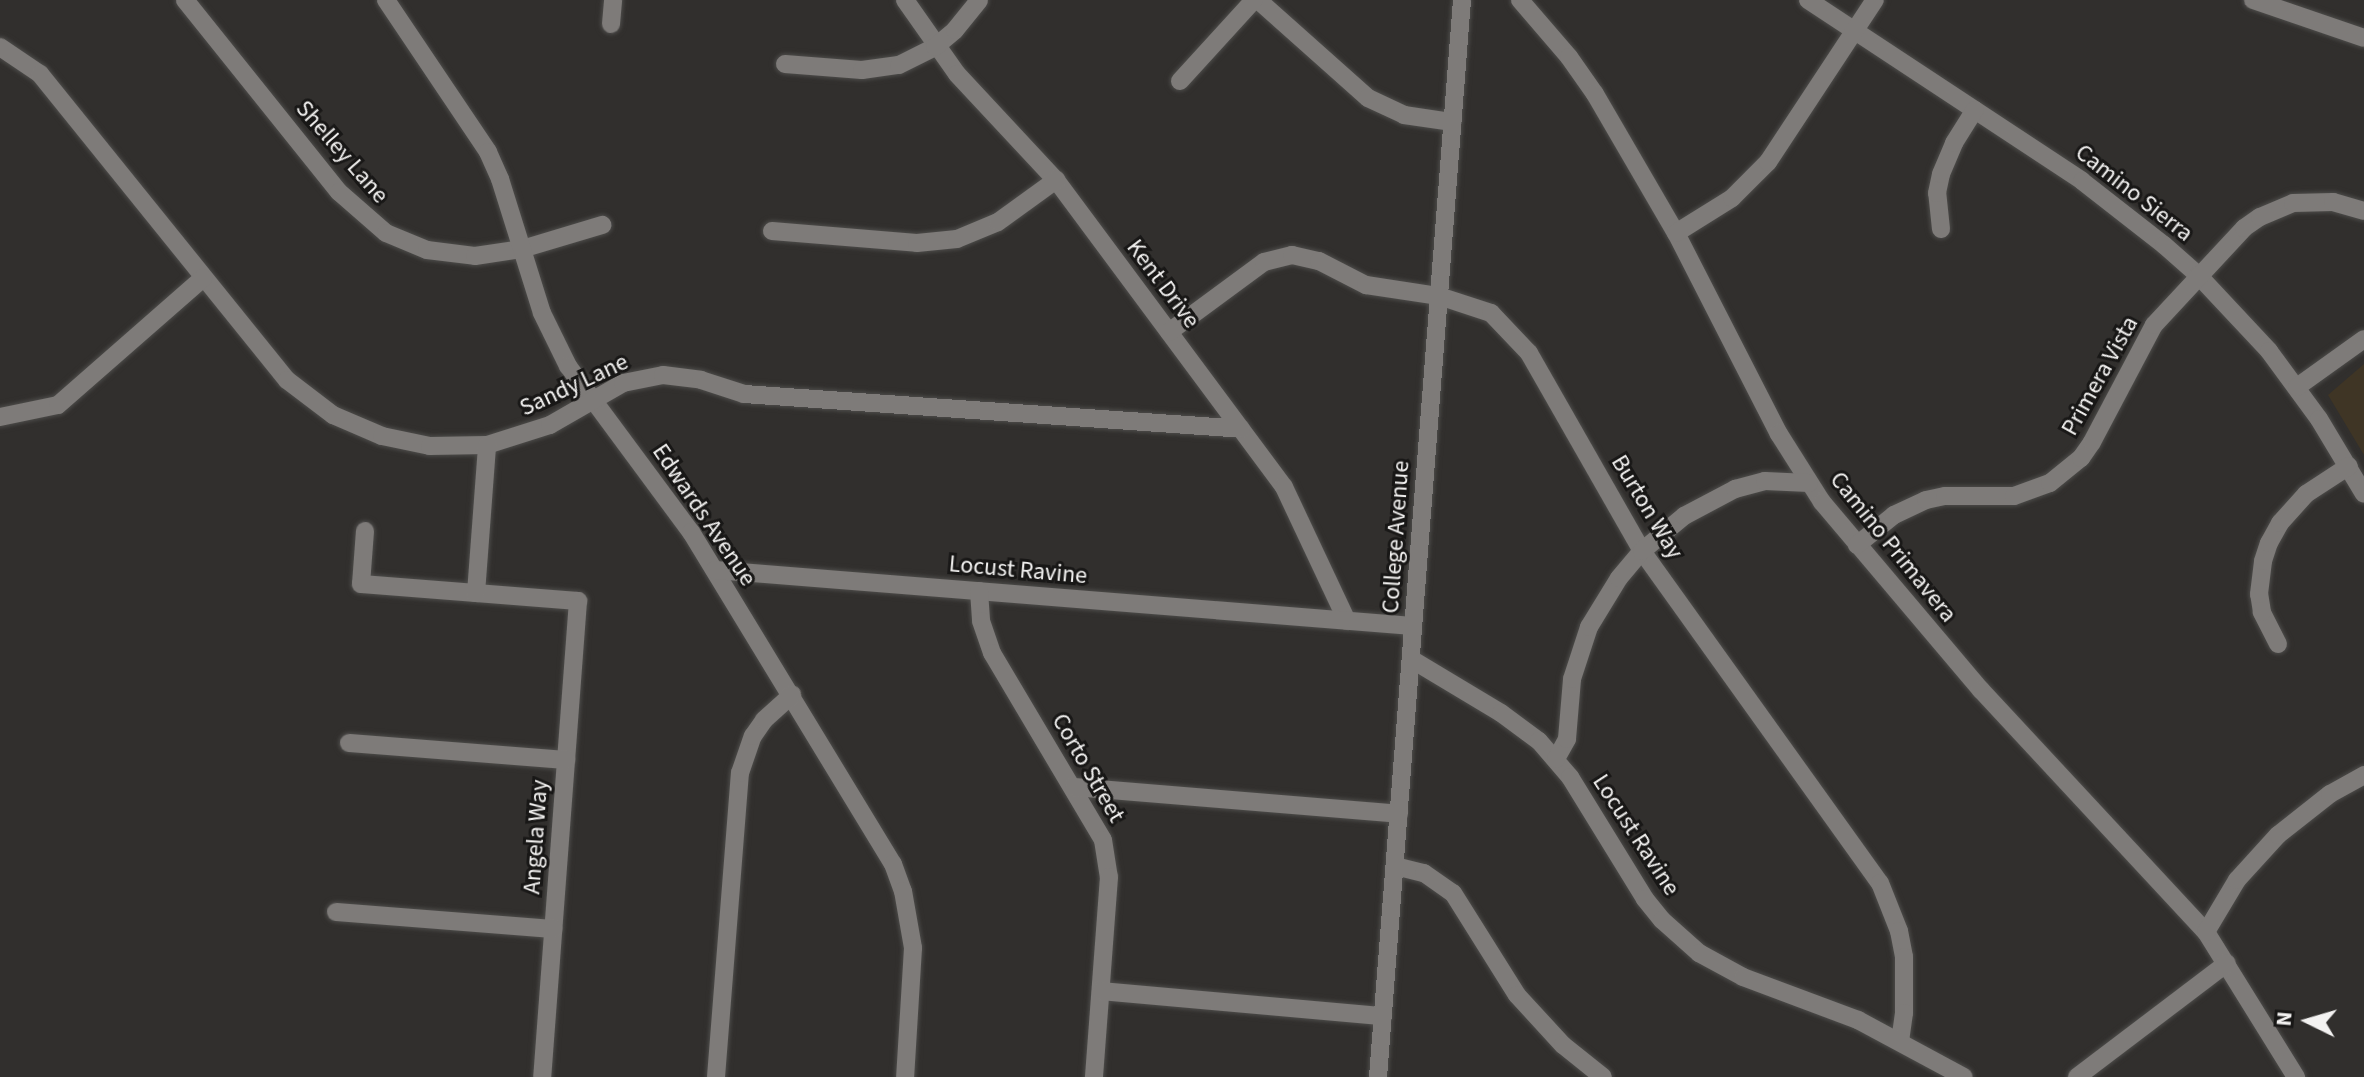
<!DOCTYPE html>
<html>
<head>
<meta charset="utf-8">
<style>
	body { margin:0 }
	#map { position:relative; width:2364px; height:1077px; overflow:hidden; background:#312f2d; font-family:"Source Sans 3",sans-serif }
	div>[style] { position:absolute }
	.education>* { inset:0; background:#3f3525 }
	.roads { filter:drop-shadow(0 0 2px #4d4c4a) drop-shadow(0 0 2px #4d4c4a) }
	.minor>* { height:18px; margin:-9px; padding:0 9px; transform-origin:9px; border-radius:9px; background:#7e7b79 }
	span { translate:-50% -50%; white-space:nowrap; text-align:center; line-height:1.15; -webkit-text-stroke:6px #181716; paint-order:stroke }
	.street-label { font-size:24px; color:#f3f2f1 }
	.north { position:absolute; left:2268px; top:981px; width:80px; height:80px; -webkit-text-stroke:6px #181716; paint-order:stroke; rotate:275deg; font-size:22px; font-weight:700; line-height:32px; text-align:center; color:#f3f2f1 }
	.north::after { content:''; display:block; margin:auto; width:28px; height:36px; background:#f3f2f1; clip-path:polygon(50% 0,100% 100%,50% 72%,0 100%) }
</style>
</head>
<body>
<div id="map">
	<div class="education">
		<div style="clip-path:polygon(2364px 364px,2364px 455px,2328px 395px)"></div>
	</div>
	<div class="roads">
		<div class="minor">
			<div style="left:185px;top:0;width:246px;rotate:51.3deg"></div>
			<div style="left:339px;top:192px;width:62px;rotate:41.1deg"></div>
			<div style="left:386px;top:233px;width:44px;rotate:22.5deg"></div>
			<div style="left:427px;top:250px;width:48px;rotate:7.1deg"></div>
			<div style="left:475px;top:256px;width:48px;rotate:-8.5deg"></div>
			<div style="left:522px;top:249px;width:84px;rotate:-16.7deg"></div>
			<div style="left:386px;top:0;width:183px;rotate:56.1deg"></div>
			<div style="left:488px;top:152px;width:30px;rotate:66deg"></div>
			<div style="left:500px;top:179px;width:140px;rotate:72.6deg"></div>
			<div style="left:542px;top:313px;width:59px;rotate:63.9deg"></div>
			<div style="left:568px;top:366px;width:207px;rotate:53.5deg"></div>
			<div style="left:691px;top:532px;width:389px;rotate:58.7deg"></div>
			<div style="left:893px;top:864px;width:29px;rotate:70deg"></div>
			<div style="left:903px;top:891px;width:58px;rotate:80deg"></div>
			<div style="left:913px;top:948px;width:129px;rotate:93.5deg"></div>
			<div style="left:905px;top:0;width:90px;rotate:54.9deg"></div>
			<div style="left:957px;top:74px;width:145px;rotate:47deg"></div>
			<div style="left:1056px;top:180px;width:382px;rotate:53.4deg"></div>
			<div style="left:1284px;top:487px;width:148px;rotate:64.8deg"></div>
			<div style="left:1258px;top:0;width:147px;rotate:41.7deg"></div>
			<div style="left:1368px;top:98px;width:40px;rotate:25deg"></div>
			<div style="left:1404px;top:115px;width:49px;rotate:8.3deg"></div>
			<div style="left:1520px;top:0;width:75px;rotate:49.3deg"></div>
			<div style="left:1569px;top:57px;width:45px;rotate:54.9deg"></div>
			<div style="left:1595px;top:94px;width:161px;rotate:59.8deg"></div>
			<div style="left:1676px;top:233px;width:226px;rotate:62.9deg"></div>
			<div style="left:1779px;top:434px;width:80px;rotate:57.7deg"></div>
			<div style="left:1822px;top:502px;width:246px;rotate:49.8deg"></div>
			<div style="left:1981px;top:690px;width:330px;rotate:47.1deg"></div>
			<div style="left:2206px;top:932px;width:171px;rotate:58.2deg"></div>
			<div style="left:1808px;top:0;width:328px;rotate:33.4deg"></div>
			<div style="left:2082px;top:181px;width:104px;rotate:38deg"></div>
			<div style="left:2164px;top:245px;width:45px;rotate:41.4deg"></div>
			<div style="left:2198px;top:275px;width:104px;rotate:46.9deg"></div>
			<div style="left:2269px;top:351px;width:84px;rotate:53.7deg"></div>
			<div style="left:2319px;top:419px;width:87px;rotate:59deg"></div>
			<div style="left:2253px;top:0;width:117px;rotate:18.9deg"></div>
			<div style="left:611px;top:24px;width:24px;rotate:-85deg"></div>
			<div style="left:0;top:47px;width:48px;rotate:34deg"></div>
			<div style="left:40px;top:74px;width:393px;rotate:51.1deg"></div>
			<div style="left:287px;top:380px;width:58px;rotate:37.3deg"></div>
			<div style="left:333px;top:415px;width:53px;rotate:23.2deg"></div>
			<div style="left:382px;top:436px;width:49px;rotate:11.8deg"></div>
			<div style="left:430px;top:446px;width:57px;rotate:-1deg"></div>
			<div style="left:487px;top:445px;width:66px;rotate:-17.6deg"></div>
			<div style="left:550px;top:425px;width:84px;rotate:-29.9deg"></div>
			<div style="left:623px;top:383px;width:41px;rotate:-11.3deg"></div>
			<div style="left:663px;top:375px;width:38px;rotate:7deg"></div>
			<div style="left:701px;top:380px;width:45px;rotate:18deg"></div>
			<div style="left:744px;top:394px;width:498px;rotate:4deg"></div>
			<div style="left:785px;top:64px;width:77px;rotate:4.5deg"></div>
			<div style="left:862px;top:70px;width:37px;rotate:-8deg"></div>
			<div style="left:899px;top:65px;width:40px;rotate:-26.6deg"></div>
			<div style="left:935px;top:47px;width:26px;rotate:-40deg"></div>
			<div style="left:955px;top:30px;width:38px;rotate:-51deg"></div>
			<div style="left:1180px;top:81px;width:110px;rotate:-47.6deg"></div>
			<div style="left:1941px;top:229px;width:36px;rotate:-96deg"></div>
			<div style="left:1937px;top:193px;width:19px;rotate:-78deg"></div>
			<div style="left:1941px;top:174px;width:34px;rotate:-67deg"></div>
			<div style="left:1954px;top:143px;width:39px;rotate:-58deg"></div>
			<div style="left:772px;top:231px;width:145px;rotate:4.7deg"></div>
			<div style="left:917px;top:243px;width:40px;rotate:-5.7deg"></div>
			<div style="left:957px;top:239px;width:44px;rotate:-22.5deg"></div>
			<div style="left:998px;top:222px;width:72px;rotate:-35.9deg"></div>
			<div style="left:1676px;top:233px;width:66px;rotate:-32deg"></div>
			<div style="left:1732px;top:198px;width:51px;rotate:-45deg"></div>
			<div style="left:1768px;top:162px;width:194px;rotate:-56.6deg"></div>
			<div style="left:1169px;top:332px;width:118px;rotate:-36.4deg"></div>
			<div style="left:1264px;top:262px;width:29px;rotate:-14deg"></div>
			<div style="left:1292px;top:255px;width:28px;rotate:13deg"></div>
			<div style="left:1319px;top:261px;width:53px;rotate:27.1deg"></div>
			<div style="left:1366px;top:285px;width:74px;rotate:8.6deg"></div>
			<div style="left:1439px;top:296px;width:55px;rotate:18.1deg"></div>
			<div style="left:1491px;top:313px;width:55px;rotate:46.5deg"></div>
			<div style="left:1529px;top:353px;width:228px;rotate:60.3deg"></div>
			<div style="left:1642px;top:551px;width:408px;rotate:54.4deg"></div>
			<div style="left:1880px;top:883px;width:52px;rotate:68.4deg"></div>
			<div style="left:1899px;top:931px;width:26px;rotate:79deg"></div>
			<div style="left:1904px;top:957px;width:56px;rotate:90deg"></div>
			<div style="left:1904px;top:1013px;width:27px;rotate:98deg"></div>
			<div style="left:2297px;top:387px;width:82px;rotate:-35.6deg"></div>
			<div style="left:0;top:417px;width:59px;rotate:-11.7deg"></div>
			<div style="left:58px;top:405px;width:193px;rotate:-41.2deg"></div>
			<div style="left:365px;top:531px;width:53px;rotate:94.3deg"></div>
			<div style="left:361px;top:584px;width:218px;rotate:4.5deg"></div>
			<div style="left:578px;top:601px;width:477px;rotate:94.3deg"></div>
			<div style="left:1857px;top:545px;width:48px;rotate:-39deg"></div>
			<div style="left:1894px;top:515px;width:35px;rotate:-25deg"></div>
			<div style="left:1926px;top:500px;width:19px;rotate:-12deg"></div>
			<div style="left:1945px;top:496px;width:69px"></div>
			<div style="left:2014px;top:496px;width:38px;rotate:-20deg"></div>
			<div style="left:2050px;top:483px;width:40px;rotate:-39deg"></div>
			<div style="left:2081px;top:458px;width:19px;rotate:-55deg"></div>
			<div style="left:2092px;top:442px;width:132px;rotate:-62.1deg"></div>
			<div style="left:2154px;top:325px;width:132px;rotate:-47.1deg"></div>
			<div style="left:2244px;top:228px;width:19px;rotate:-35deg"></div>
			<div style="left:2260px;top:217px;width:36px;rotate:-23deg"></div>
			<div style="left:2293px;top:203px;width:40px;rotate:-1.4deg"></div>
			<div style="left:2333px;top:202px;width:32px;rotate:16deg"></div>
			<div style="left:715px;top:570px;width:700px;rotate:4.59deg"></div>
			<div style="left:979px;top:591px;width:30px;rotate:86deg"></div>
			<div style="left:981px;top:621px;width:34px;rotate:71deg"></div>
			<div style="left:992px;top:653px;width:217px;rotate:59.3deg"></div>
			<div style="left:1103px;top:840px;width:37px;rotate:81deg"></div>
			<div style="left:1109px;top:877px;width:201px;rotate:94.3deg"></div>
			<div style="left:476px;top:593px;width:148px;rotate:-85.7deg"></div>
			<div style="left:2278px;top:644px;width:36px;rotate:-117deg"></div>
			<div style="left:2262px;top:612px;width:18px;rotate:-99deg"></div>
			<div style="left:2259px;top:594px;width:33px;rotate:-83deg"></div>
			<div style="left:2263px;top:561px;width:19px;rotate:-72deg"></div>
			<div style="left:2269px;top:543px;width:23px;rotate:-61deg"></div>
			<div style="left:2280px;top:523px;width:39px;rotate:-48deg"></div>
			<div style="left:2306px;top:494px;width:51px;rotate:-33.1deg"></div>
			<div style="left:1411px;top:659px;width:105px;rotate:31deg"></div>
			<div style="left:1501px;top:713px;width:47px;rotate:36.4deg"></div>
			<div style="left:1539px;top:741px;width:48px;rotate:49.3deg"></div>
			<div style="left:1570px;top:777px;width:143px;rotate:58.4deg"></div>
			<div style="left:1645px;top:899px;width:27px;rotate:51deg"></div>
			<div style="left:1662px;top:920px;width:50px;rotate:41.7deg"></div>
			<div style="left:1699px;top:953px;width:50px;rotate:28.6deg"></div>
			<div style="left:1743px;top:977px;width:123px;rotate:20.5deg"></div>
			<div style="left:1858px;top:1020px;width:120px;rotate:28.3deg"></div>
			<div style="left:349px;top:743px;width:218px;rotate:4.5deg"></div>
			<div style="left:1556px;top:759px;width:23px;rotate:-61deg"></div>
			<div style="left:1567px;top:739px;width:60px;rotate:-85.2deg"></div>
			<div style="left:1572px;top:679px;width:55px;rotate:-71.9deg"></div>
			<div style="left:1589px;top:627px;width:57px;rotate:-58.5deg"></div>
			<div style="left:1619px;top:578px;width:35px;rotate:-50deg"></div>
			<div style="left:1642px;top:551px;width:55px;rotate:-39.8deg"></div>
			<div style="left:1684px;top:516px;width:58px;rotate:-27.9deg"></div>
			<div style="left:1735px;top:489px;width:31px;rotate:-15deg"></div>
			<div style="left:1765px;top:481px;width:44px;rotate:2.6deg"></div>
			<div style="left:1074px;top:787px;width:326px;rotate:4.7deg"></div>
			<div style="left:1395px;top:866px;width:30px;rotate:14deg"></div>
			<div style="left:1424px;top:873px;width:35px;rotate:35deg"></div>
			<div style="left:1453px;top:893px;width:120px;rotate:57.9deg"></div>
			<div style="left:1517px;top:995px;width:68px;rotate:47.4deg"></div>
			<div style="left:1563px;top:1045px;width:51px;rotate:38.7deg"></div>
			<div style="left:336px;top:912px;width:218px;rotate:4.5deg"></div>
			<div style="left:2206px;top:932px;width:61px;rotate:-59.2deg"></div>
			<div style="left:2237px;top:880px;width:61px;rotate:-47.7deg"></div>
			<div style="left:2278px;top:835px;width:66px;rotate:-38.3deg"></div>
			<div style="left:2330px;top:794px;width:39px;rotate:-29deg"></div>
			<div style="left:1101px;top:991px;width:283px;rotate:5.1deg"></div>
			<div style="left:716px;top:1077px;width:305px;rotate:-85.5deg"></div>
			<div style="left:740px;top:773px;width:39px;rotate:-71deg"></div>
			<div style="left:753px;top:736px;width:19px;rotate:-55deg"></div>
			<div style="left:764px;top:720px;width:38px;rotate:-42deg"></div>
			<div style="left:1378px;top:1077px;width:1080px;rotate:-85.54deg"></div>
			<div style="left:2077px;top:1077px;width:188px;rotate:-37.2deg"></div>
		</div>
	</div>
	<div class="street-label">
		<span style="left:342px;top:152px;rotate:49deg">Shelley Lane</span>
		<span style="left:2134px;top:193px;rotate:38deg">Camino Sierra</span>
		<span style="left:1163px;top:284px;rotate:53deg">Kent Drive</span>
		<span style="left:2100px;top:376px;rotate:-61deg">Primera Vista</span>
		<span style="left:574px;top:385px;rotate:-25deg">Sandy Lane</span>
		<span style="left:1647px;top:507px;rotate:59deg">Burton Way</span>
		<span style="left:704px;top:515px;rotate:56deg">Edwards Avenue</span>
		<span style="left:1396px;top:537px;rotate:-86deg">College Avenue</span>
		<span style="left:1893px;top:547px;rotate:51deg">Camino Primavera</span>
		<span style="left:1018px;top:570px;rotate:5deg">Locust Ravine</span>
		<span style="left:1088px;top:768px;rotate:60deg">Corto Street</span>
		<span style="left:1636px;top:835px;rotate:57deg">Locust Ravine</span>
		<span style="left:536px;top:837px;rotate:-86deg">Angela Way</span>
	</div>
	<div class="north">N</div>
</div>
</body>
</html>
